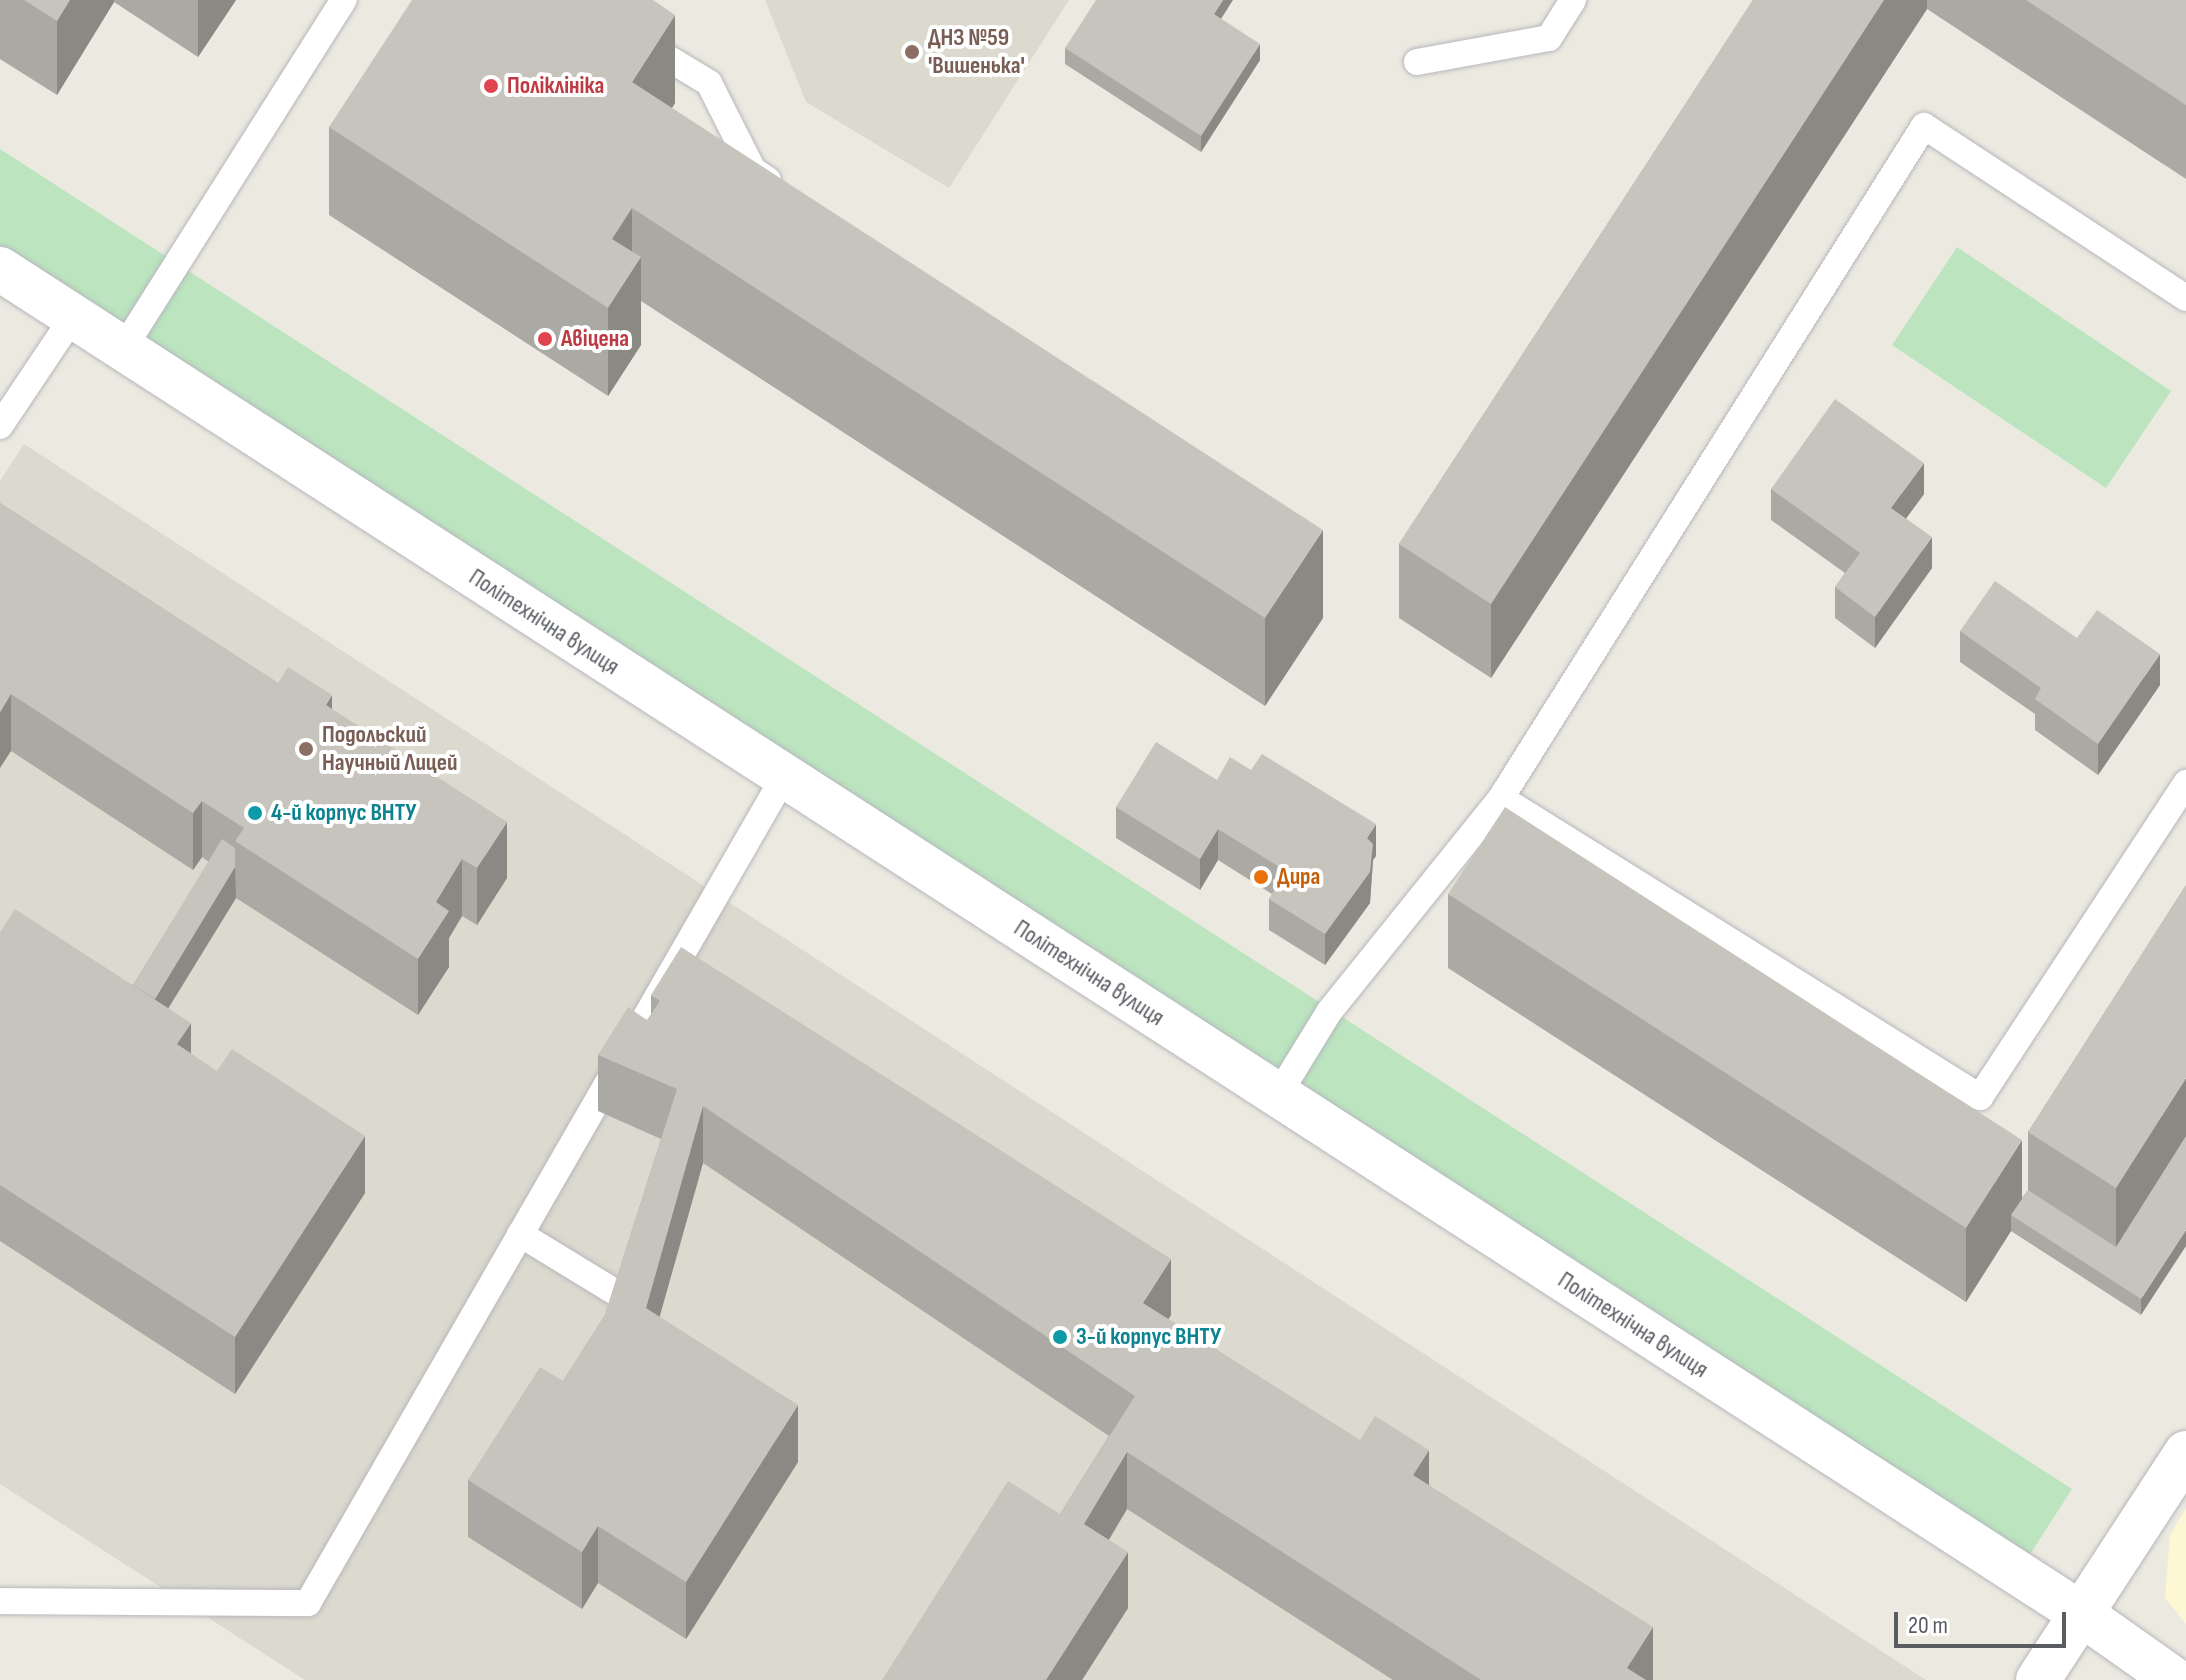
<!DOCTYPE html>
<html>
<head>
<meta charset="utf-8">
<style>
	body { margin:0 }
	#map { position:relative; width:2186px; height:1680px; overflow:hidden; background:#eceae0; font-family:"Sofia Sans Condensed",sans-serif }
	div>[style] { position:absolute }
	.commercial>* { inset:0; background:#fdf7d3 }
	.education>* { inset:0; background:#dcd9ce }
	.green>* { inset:0; background:#bbe4bf }
	.roads { filter:drop-shadow(0 0 2px #b6b7bd) drop-shadow(0 0 2px #b6b7bd) }
	.lane>* { height:26px; margin:-13px; padding:0 13px; transform-origin:13px; border-radius:13px; background:#fff }
	.secondary>* { height:44px; margin:-22px; padding:0 22px; transform-origin:22px; border-radius:22px; background:#fff }
	.wall>* { inset:0; background:#aaa9a3 }
	.shaded-wall>* { inset:0; background:#8b8984 }
	.building>* { inset:0; background:#c6c4bd }
	.dots>* { width:22px; height:22px; translate:-50% -50%; box-sizing:border-box; border:4px solid #fff; border-radius:50% }
	span { translate:-50% -50%; white-space:nowrap; text-align:center; line-height:1.15; -webkit-text-stroke:8px #fff; paint-order:stroke }
	.education-label { font-size:24px; color:#785e54; font-weight:700 }
	.left { translate:0 -50%; text-align:left }
	.health-label { font-size:24px; color:#be3a42; font-weight:700 }
	.street-label { font-size:24px; color:#595c61 }
	.culture-label { font-size:24px; color:#0d838f; font-weight:700 }
	.food-label { font-size:24px; color:#c56008; font-weight:700 }
	.scale { position:absolute; left:1894px; top:1612px; width:172px; height:36px; box-sizing:border-box; border:4px solid #595c61; border-top:0; padding-left:10px; font-size:24px; line-height:28px; white-space:nowrap; color:#595c61; -webkit-text-stroke:6px #fff; paint-order:stroke }
</style>
</head>
<body>
<div id="map">
	<div class="commercial">
		<div style="clip-path:polygon(2186px 1508px,2186px 1624px,2165px 1598px,2170px 1535px)"></div>
	</div>
	<div class="education">
		<div style="clip-path:polygon(765px 0,1069px 0,949px 188px,806px 102px)"></div>
		<div style="clip-path:polygon(24px 444px,1926px 1680px,305px 1680px,0 1484px,0 481px)"></div>
	</div>
	<div class="green">
		<div style="clip-path:polygon(0 149px,2072px 1489px,2018px 1573px,0 270px)"></div>
		<div style="clip-path:polygon(1957px 247px,2171px 391px,2106px 488px,1892px 345px)"></div>
	</div>
	<div class="roads">
		<div class="lane">
			<div style="left:646px;top:45px;width:74px;rotate:31.1deg"></div>
			<div style="left:709px;top:83px;width:97px;rotate:63.2deg"></div>
			<div style="left:753px;top:170px;width:18px;rotate:34deg"></div>
			<div style="left:1417px;top:62px;width:134px;rotate:-10.3deg"></div>
			<div style="left:1549px;top:38px;width:45px;rotate:-57.7deg"></div>
			<div style="left:123px;top:349px;width:413px;rotate:-57.7deg"></div>
			<div style="left:0;top:426px;width:131px;rotate:-56.2deg"></div>
			<div style="left:1501px;top:798px;width:794px;rotate:-57.81deg"></div>
			<div style="left:1924px;top:126px;width:313px;rotate:33.3deg"></div>
			<div style="left:1278px;top:1095px;width:97px;rotate:-58.4deg"></div>
			<div style="left:1329px;top:1012px;width:275px;rotate:-51.2deg"></div>
			<div style="left:1501px;top:798px;width:565px;rotate:31.97deg"></div>
			<div style="left:1980px;top:1097px;width:376px;rotate:-56.7deg"></div>
			<div style="left:520px;top:1234px;width:144px;rotate:31.4deg"></div>
			<div style="left:0;top:1601px;width:308px;rotate:0.4deg"></div>
			<div style="left:308px;top:1603px;width:953px;rotate:-60.05deg"></div>
		</div>
		<div class="secondary">
			<div style="left:0;top:269px;width:2476px;rotate:32.87deg"></div>
			<div style="left:2080px;top:1613px;width:116px;rotate:35.2deg"></div>
			<div style="left:2038px;top:1680px;width:271px;rotate:-56.9deg"></div>
		</div>
	</div>
	<div class="wall">
		<div style="clip-path:polygon(0 0,236px 0,198px 57px,114px 2px,57px 95px,0 59px)"></div>
		<div style="clip-path:polygon(1753px 0,2186px 0,2186px 179px,1927px 9px,1491px 678px,1399px 618px,1399px 544px)"></div>
		<div style="clip-path:polygon(1221px 19px,1260px 60px,1201px 152px,1065px 64px,1065px 48px)"></div>
		<div style="clip-path:polygon(675px 103px,672px 108px,1323px 618px,1265px 706px,641px 301px,641px 345px,608px 396px,329px 215px,329px 127px)"></div>
		<div style="clip-path:polygon(1771px 489px,1924px 494px,1906px 518px,1932px 568px,1875px 648px,1835px 618px,1835px 587px,1845px 573px,1771px 520px)"></div>
		<div style="clip-path:polygon(0 503px,278px 683px,332px 709px,507px 878px,477px 925px,462px 916px,449px 938px,449px 967px,418px 1015px,236px 898px,168px 1008px,191px 1054px,365px 1193px,235px 1394px,0 1241px,0 932px,133px 985px,209px 862px,202px 857px,193px 870px,11px 751px)"></div>
		<div style="clip-path:polygon(1960px 631px,2077px 638px,2160px 685px,2098px 775px,2035px 730px,2035px 714px,1960px 662px)"></div>
		<div style="clip-path:polygon(1217px 780px,1376px 856px,1373px 860px,1370px 903px,1325px 965px,1269px 930px,1269px 899px,1272px 894px,1218px 860px,1200px 890px,1116px 838px,1116px 807px)"></div>
		<div style="clip-path:polygon(2186px 885px,2141px 1315px,2011px 1231px,1966px 1302px,1448px 968px,1448px 894px,2022px 1198px,2028px 1190px,2028px 1132px)"></div>
		<div style="clip-path:polygon(651px 995px,1171px 1315px,1168px 1319px,1429px 1485px,1653px 1680px,1393px 1680px,1127px 1509px,1109px 1540px,1128px 1608px,1082px 1680px,882px 1680px,1060px 1514px,1109px 1436px,703px 1163px,659px 1317px,798px 1462px,686px 1639px,598px 1583px,582px 1609px,468px 1537px,468px 1480px,563px 1381px,605px 1315px,661px 1139px,598px 1111px,598px 1055px,647px 1020px,651px 1015px)"></div>
	</div>
	<div class="shaded-wall">
		<div style="clip-path:polygon(70px 0,114px 0,114px 2px,57px 95px,57px 21px)"></div>
		<div style="clip-path:polygon(198px 0,236px 0,198px 57px)"></div>
		<div style="clip-path:polygon(1223px 0,1233px 0,1214px 30px,1214px 14px)"></div>
		<div style="clip-path:polygon(1884px 0,1927px 0,1927px 9px,1491px 678px,1491px 604px)"></div>
		<div style="clip-path:polygon(675px 15px,675px 103px,632px 170px,632px 82px)"></div>
		<div style="clip-path:polygon(1260px 44px,1260px 60px,1201px 152px,1201px 136px)"></div>
		<div style="clip-path:polygon(632px 208px,632px 270px,641px 257px,641px 345px,608px 396px,608px 308px,612px 239px)"></div>
		<div style="clip-path:polygon(1924px 463px,1924px 494px,1891px 539px,1891px 508px)"></div>
		<div style="clip-path:polygon(1323px 530px,1323px 618px,1265px 706px,1265px 618px)"></div>
		<div style="clip-path:polygon(1932px 537px,1932px 568px,1875px 648px,1875px 617px)"></div>
		<div style="clip-path:polygon(2160px 654px,2160px 685px,2098px 775px,2098px 744px)"></div>
		<div style="clip-path:polygon(11px 694px,11px 751px,0 768px,0 712px)"></div>
		<div style="clip-path:polygon(332px 695px,332px 752px,326px 705px)"></div>
		<div style="clip-path:polygon(202px 801px,202px 857px,193px 870px,193px 813px)"></div>
		<div style="clip-path:polygon(507px 822px,507px 878px,477px 925px,477px 868px)"></div>
		<div style="clip-path:polygon(1376px 824px,1376px 856px,1373px 860px,1370px 903px,1325px 965px,1325px 934px,1367px 838px)"></div>
		<div style="clip-path:polygon(1218px 829px,1218px 860px,1200px 890px,1200px 859px)"></div>
		<div style="clip-path:polygon(462px 859px,462px 916px,449px 938px,449px 967px,418px 1015px,418px 959px,436px 902px)"></div>
		<div style="clip-path:polygon(235px 867px,236px 898px,144px 1048px,144px 1017px)"></div>
		<div style="clip-path:polygon(191px 1023px,191px 1079px,177px 1044px)"></div>
		<div style="clip-path:polygon(2186px 1078px,2186px 1152px,2116px 1262px,2116px 1188px)"></div>
		<div style="clip-path:polygon(703px 1106px,703px 1163px,646px 1365px,646px 1308px)"></div>
		<div style="clip-path:polygon(365px 1136px,365px 1193px,235px 1394px,235px 1337px)"></div>
		<div style="clip-path:polygon(2022px 1140px,2022px 1214px,2011px 1215px,2011px 1231px,1966px 1302px,1966px 1228px)"></div>
		<div style="clip-path:polygon(2186px 1230px,2186px 1246px,2141px 1315px,2141px 1299px)"></div>
		<div style="clip-path:polygon(1171px 1259px,1171px 1315px,1143px 1359px,1143px 1303px)"></div>
		<div style="clip-path:polygon(798px 1405px,798px 1462px,686px 1639px,686px 1582px)"></div>
		<div style="clip-path:polygon(1429px 1450px,1429px 1506px,1413px 1475px)"></div>
		<div style="clip-path:polygon(1127px 1452px,1127px 1509px,1084px 1581px,1084px 1524px)"></div>
		<div style="clip-path:polygon(598px 1526px,598px 1583px,582px 1609px,582px 1552px)"></div>
		<div style="clip-path:polygon(1128px 1552px,1128px 1608px,1082px 1680px,1046px 1680px)"></div>
		<div style="clip-path:polygon(1653px 1627px,1653px 1680px,1627px 1680px,1627px 1668px)"></div>
	</div>
	<div class="building">
		<div style="clip-path:polygon(24px 0,70px 0,57px 21px)"></div>
		<div style="clip-path:polygon(412px 0,653px 0,675px 15px,632px 82px,1323px 530px,1265px 618px,632px 208px,612px 239px,641px 257px,608px 308px,329px 127px)"></div>
		<div style="clip-path:polygon(1096px 0,1223px 0,1214px 14px,1260px 44px,1201px 136px,1065px 48px)"></div>
		<div style="clip-path:polygon(1753px 0,1884px 0,1491px 604px,1399px 544px)"></div>
		<div style="clip-path:polygon(2026px 0,2186px 0,2186px 105px)"></div>
		<div style="clip-path:polygon(1835px 399px,1924px 463px,1891px 508px,1932px 537px,1875px 617px,1835px 587px,1860px 553px,1771px 489px)"></div>
		<div style="clip-path:polygon(0 503px,278px 683px,288px 667px,332px 695px,326px 705px,507px 822px,477px 868px,462px 859px,436px 902px,449px 911px,418px 959px,235px 841px,244px 828px,202px 801px,193px 813px,11px 694px,0 712px)"></div>
		<div style="clip-path:polygon(1995px 581px,2077px 638px,2097px 610px,2160px 654px,2098px 744px,2035px 699px,2041px 688px,1960px 631px)"></div>
		<div style="clip-path:polygon(1156px 742px,1217px 780px,1230px 757px,1251px 770px,1262px 754px,1376px 824px,1367px 838px,1373px 844px,1370px 872px,1325px 934px,1269px 899px,1286px 871px,1218px 829px,1200px 859px,1116px 807px)"></div>
		<div style="clip-path:polygon(1505px 807px,2022px 1140px,1966px 1228px,1448px 894px)"></div>
		<div style="clip-path:polygon(222px 839px,235px 848px,235px 867px,155px 999px,133px 985px)"></div>
		<div style="clip-path:polygon(2186px 885px,2186px 1078px,2116px 1188px,2028px 1132px)"></div>
		<div style="clip-path:polygon(15px 909px,191px 1023px,177px 1044px,217px 1071px,232px 1049px,365px 1136px,235px 1337px,0 1185px,0 932px)"></div>
		<div style="clip-path:polygon(681px 947px,1171px 1259px,1143px 1303px,1360px 1440px,1375px 1416px,1429px 1450px,1413px 1475px,1653px 1627px,1627px 1668px,1646px 1680px,1481px 1680px,1127px 1452px,1084px 1524px,1128px 1552px,1046px 1680px,882px 1680px,1008px 1481px,1060px 1514px,1135px 1396px,703px 1106px,646px 1308px,798px 1405px,686px 1582px,598px 1526px,582px 1552px,468px 1480px,540px 1367px,563px 1381px,605px 1315px,677px 1089px,598px 1055px,628px 1007px,647px 1020px,660px 1001px,651px 995px)"></div>
		<div style="clip-path:polygon(2186px 1136px,2186px 1230px,2141px 1299px,2011px 1215px,2028px 1190px,2116px 1247px)"></div>
	</div>
	<div class="dots">
		<div style="left:912px;top:52px;background:#8d6e63"></div>
		<div style="left:491px;top:86px;background:#e0444e"></div>
		<div style="left:545px;top:339px;background:#e0444e"></div>
		<div style="left:306px;top:749px;background:#8d6e63"></div>
		<div style="left:255px;top:813px;background:#0f9aa8"></div>
		<div style="left:1261px;top:877px;background:#e8710a"></div>
		<div style="left:1060px;top:1337px;background:#0f9aa8"></div>
	</div>
	<div class="education-label">
		<span class="left" style="left:928px;top:52px">ДНЗ №59<br>'Вишенька'</span>
		<span class="left" style="left:322px;top:749px">Подольский<br>Научный Лицей</span>
	</div>
	<div class="health-label">
		<span class="left" style="left:507px;top:86px">Поліклініка</span>
		<span class="left" style="left:561px;top:339px">Авіцена</span>
	</div>
	<div class="street-label">
		<span style="left:544px;top:622px;rotate:33deg">Політехнічна вулиця</span>
		<span style="left:1089px;top:973px;rotate:33deg">Політехнічна вулиця</span>
		<span style="left:1633px;top:1325px;rotate:33deg">Політехнічна вулиця</span>
	</div>
	<div class="culture-label">
		<span class="left" style="left:271px;top:813px">4-й корпус ВНТУ</span>
		<span class="left" style="left:1076px;top:1337px">3-й корпус ВНТУ</span>
	</div>
	<div class="food-label">
		<span class="left" style="left:1277px;top:877px">Дира</span>
	</div>
	<div class="scale">20 m</div>
</div>
</body>
</html>
